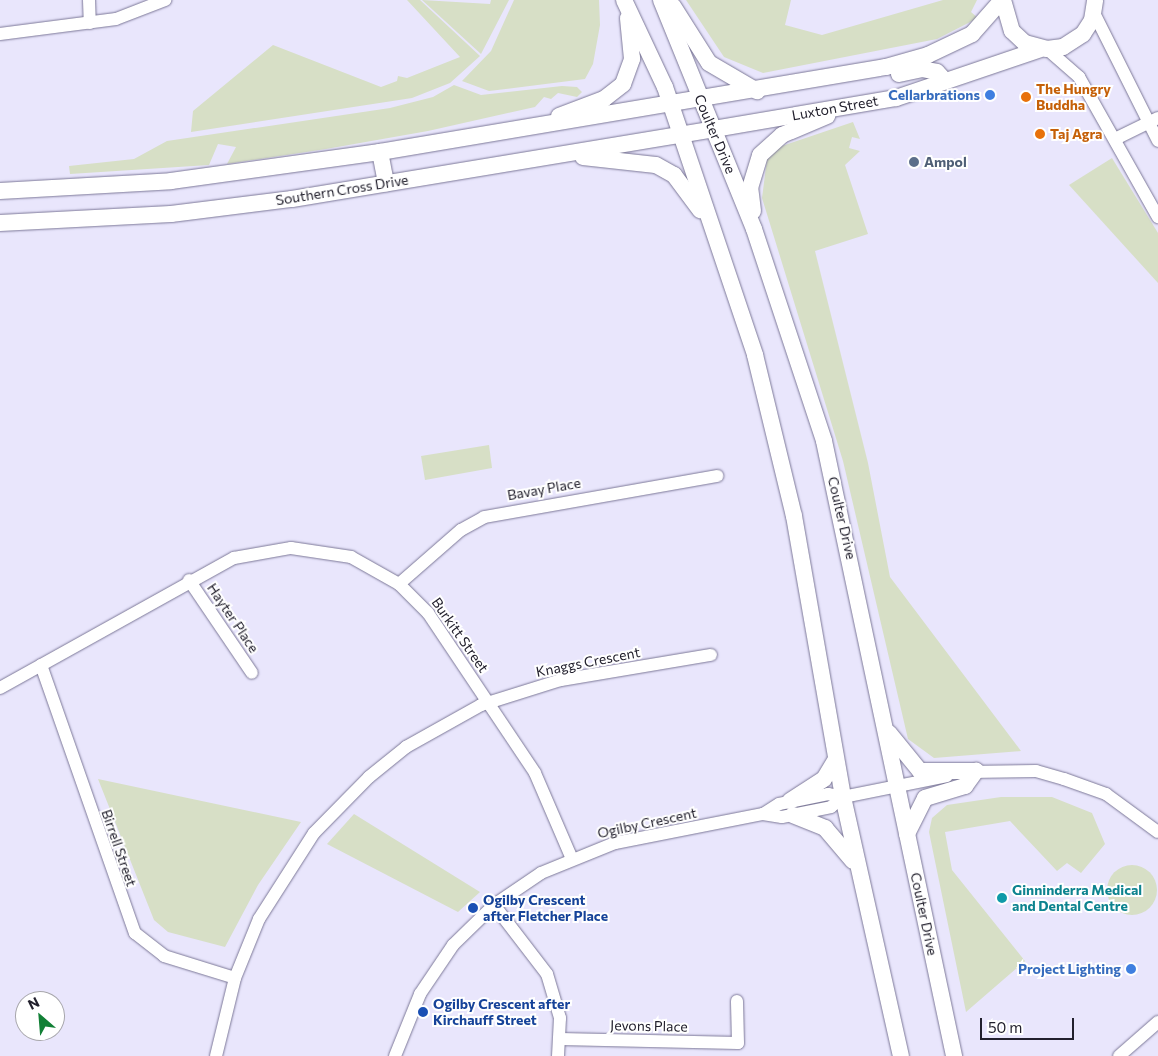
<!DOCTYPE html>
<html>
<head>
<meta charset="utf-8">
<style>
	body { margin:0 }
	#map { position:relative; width:1158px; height:1056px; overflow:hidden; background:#e9e6fc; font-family:Commissioner,sans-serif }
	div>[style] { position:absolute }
	.green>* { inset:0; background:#d7dfc6 }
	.round { border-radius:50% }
	.roads { filter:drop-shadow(0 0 1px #7c7898) drop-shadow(0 0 1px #7c7898) }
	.minor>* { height:12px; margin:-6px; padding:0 6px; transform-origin:6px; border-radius:6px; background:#fff }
	.major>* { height:16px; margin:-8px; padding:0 8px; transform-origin:8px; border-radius:8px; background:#fff }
	.dots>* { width:14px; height:14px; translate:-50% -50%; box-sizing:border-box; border:2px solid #fff; border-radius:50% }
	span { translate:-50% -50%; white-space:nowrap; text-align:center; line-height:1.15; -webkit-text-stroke:4px #fff; paint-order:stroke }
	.food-label { font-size:14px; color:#c56008; font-weight:700 }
	.left { translate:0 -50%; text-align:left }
	.shop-label { font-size:14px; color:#366cbe; font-weight:700 }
	.right { translate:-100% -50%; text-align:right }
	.street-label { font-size:14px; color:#22202d }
	.service-label { font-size:14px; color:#4e5e75; font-weight:700 }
	.culture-label { font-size:14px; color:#0d838f; font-weight:700 }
	.transit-label { font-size:14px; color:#164399; font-weight:700 }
	.north { position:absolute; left:15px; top:991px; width:50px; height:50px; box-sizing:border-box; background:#fff; border:1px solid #a7a6ab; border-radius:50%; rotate:333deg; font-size:14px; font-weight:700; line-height:20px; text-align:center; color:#22202d }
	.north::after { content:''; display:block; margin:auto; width:18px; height:22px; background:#128036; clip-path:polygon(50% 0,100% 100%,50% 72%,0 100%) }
	.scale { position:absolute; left:980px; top:1018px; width:94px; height:22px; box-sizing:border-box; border:2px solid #22202d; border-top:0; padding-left:6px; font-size:15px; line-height:18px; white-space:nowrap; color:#22202d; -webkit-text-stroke:4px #fff; paint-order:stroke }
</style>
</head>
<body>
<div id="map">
	<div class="green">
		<div style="clip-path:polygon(407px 0,420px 0,480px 56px,450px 83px,412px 98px,191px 132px,193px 111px,273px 45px,381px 87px,397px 81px,398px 76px,407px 78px,460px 57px)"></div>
		<div style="clip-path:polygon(422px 0,490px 4px,491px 0,509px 0,481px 54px)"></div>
		<div style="clip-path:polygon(514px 0,599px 0,600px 25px,593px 64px,585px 79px,489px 91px,462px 81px,491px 51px)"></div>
		<div style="clip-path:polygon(686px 0,791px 0,785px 25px,822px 35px,943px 0,977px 0,971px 12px,978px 18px,937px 39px,763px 73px,724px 57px)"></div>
		<div style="clip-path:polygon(454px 85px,481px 95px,562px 86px,577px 87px,582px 92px,577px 97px,558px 93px,551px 99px,544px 97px,535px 107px,428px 131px,326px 149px,227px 164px,236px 147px,218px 144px,209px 165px,70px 174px,69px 166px,134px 159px,167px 141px,390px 108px,433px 97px)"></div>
		<div style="clip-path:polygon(853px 122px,860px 139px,852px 137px,849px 148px,860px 151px,845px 165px,868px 234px,815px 251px,868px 463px,890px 577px,1021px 751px,934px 758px,908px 739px,843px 461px,762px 198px,767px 159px,779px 147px)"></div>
		<div style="clip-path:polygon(1112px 158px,1158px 233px,1158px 283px,1069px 185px)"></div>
		<div style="clip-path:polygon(489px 445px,492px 468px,425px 480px,421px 456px)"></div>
		<div style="clip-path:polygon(98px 779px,301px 822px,258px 885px,225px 947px,168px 932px,154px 920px)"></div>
		<div style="clip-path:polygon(1001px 797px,1052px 797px,1092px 813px,1105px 844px,1081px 873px,1067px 863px,1057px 871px,1010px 821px,945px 832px,952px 870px,1025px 961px,966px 1012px,929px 832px,932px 818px,947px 805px)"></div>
		<div style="clip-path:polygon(354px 814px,480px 892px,458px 912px,327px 844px)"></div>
		<div class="round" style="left:1107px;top:865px;width:50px;height:50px"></div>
	</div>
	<div class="roads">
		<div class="minor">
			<div style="left:89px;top:0;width:23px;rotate:88deg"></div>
			<div style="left:1094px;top:13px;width:143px;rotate:63.4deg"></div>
			<div style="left:0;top:34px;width:117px;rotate:-7.4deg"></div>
			<div style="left:116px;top:19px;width:53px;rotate:-21.2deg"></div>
			<div style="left:1047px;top:49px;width:43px;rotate:41.2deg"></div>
			<div style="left:1079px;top:77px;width:161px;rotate:60.6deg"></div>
			<div style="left:1115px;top:139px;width:48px;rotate:-26deg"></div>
			<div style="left:189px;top:580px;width:112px;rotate:55.9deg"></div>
			<div style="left:399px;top:584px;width:82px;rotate:-41.1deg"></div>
			<div style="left:461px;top:530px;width:26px;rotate:-29deg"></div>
			<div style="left:484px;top:517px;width:237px;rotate:-10deg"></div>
			<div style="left:41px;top:665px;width:284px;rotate:70.7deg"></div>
			<div style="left:135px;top:933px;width:37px;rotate:38deg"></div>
			<div style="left:164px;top:956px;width:74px;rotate:17.2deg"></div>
			<div style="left:0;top:688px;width:268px;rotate:-29.1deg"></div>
			<div style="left:234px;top:558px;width:58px;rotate:-10deg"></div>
			<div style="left:291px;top:548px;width:61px;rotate:8.5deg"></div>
			<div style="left:351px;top:557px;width:55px;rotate:29.4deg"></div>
			<div style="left:399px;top:584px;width:41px;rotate:45deg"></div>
			<div style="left:428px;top:613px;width:192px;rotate:56.2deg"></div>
			<div style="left:535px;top:773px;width:94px;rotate:66.7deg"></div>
			<div style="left:969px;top:772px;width:67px;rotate:-0.9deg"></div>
			<div style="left:1036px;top:771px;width:29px;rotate:16deg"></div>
			<div style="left:1064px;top:779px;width:45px;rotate:19.7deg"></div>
			<div style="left:1106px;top:794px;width:64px;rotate:36.2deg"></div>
			<div style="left:763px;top:814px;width:19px;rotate:-32deg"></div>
			<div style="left:779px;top:804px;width:50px;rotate:-11.5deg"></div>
			<div style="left:828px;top:794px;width:15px;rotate:11deg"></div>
			<div style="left:843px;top:797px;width:106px;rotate:-11.4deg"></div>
			<div style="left:494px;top:905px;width:87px;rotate:52.5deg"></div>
			<div style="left:547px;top:974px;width:46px;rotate:73.5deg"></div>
			<div style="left:560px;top:1018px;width:38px;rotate:93deg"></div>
			<div style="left:560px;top:1039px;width:178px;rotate:1.3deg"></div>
			<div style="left:738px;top:1043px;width:42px;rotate:-91.4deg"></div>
			<div style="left:216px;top:1056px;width:80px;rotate:-76.3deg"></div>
			<div style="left:235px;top:978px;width:64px;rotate:-67.9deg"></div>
			<div style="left:259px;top:919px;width:102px;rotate:-57.4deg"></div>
			<div style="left:314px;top:833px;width:78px;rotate:-45.5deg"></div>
			<div style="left:369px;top:777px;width:48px;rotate:-39deg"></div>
			<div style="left:406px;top:747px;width:86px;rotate:-29.2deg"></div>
			<div style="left:481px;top:705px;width:84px;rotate:-17.4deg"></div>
			<div style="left:561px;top:680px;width:152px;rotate:-9.5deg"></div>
			<div style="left:395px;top:1056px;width:67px;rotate:-68deg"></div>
			<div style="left:420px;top:994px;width:59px;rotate:-56deg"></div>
			<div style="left:453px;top:945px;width:57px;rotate:-44.3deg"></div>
			<div style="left:494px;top:905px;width:57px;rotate:-34.2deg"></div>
			<div style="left:541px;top:873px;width:80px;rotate:-22.1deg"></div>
			<div style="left:615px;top:843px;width:151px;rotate:-11.1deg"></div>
			<div style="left:763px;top:814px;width:19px;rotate:9deg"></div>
			<div style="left:782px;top:817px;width:50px;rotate:-11.5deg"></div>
			<div style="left:831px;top:807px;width:16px;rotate:-40deg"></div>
			<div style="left:1119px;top:1056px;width:52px;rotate:-41.1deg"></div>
		</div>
		<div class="major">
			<div style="left:624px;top:0;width:96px;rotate:64.8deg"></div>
			<div style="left:665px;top:87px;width:283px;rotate:71.4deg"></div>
			<div style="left:755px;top:355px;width:166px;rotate:76.4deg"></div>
			<div style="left:794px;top:516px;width:285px;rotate:80.1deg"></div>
			<div style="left:843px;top:797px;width:265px;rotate:77.4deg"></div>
			<div style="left:661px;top:0;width:247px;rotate:67.9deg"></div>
			<div style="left:754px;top:229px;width:223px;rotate:71.7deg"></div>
			<div style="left:824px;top:441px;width:629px;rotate:78.06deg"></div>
			<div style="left:1003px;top:0;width:32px;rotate:74deg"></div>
			<div style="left:1012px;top:31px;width:18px;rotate:43deg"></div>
			<div style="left:1025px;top:43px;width:23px;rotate:15deg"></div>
			<div style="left:1047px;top:49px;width:16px;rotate:-7deg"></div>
			<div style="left:1063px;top:47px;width:24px;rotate:-33deg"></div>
			<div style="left:1083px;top:34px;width:17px;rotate:-57deg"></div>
			<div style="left:1092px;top:20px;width:20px;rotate:-81deg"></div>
			<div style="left:673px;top:6px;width:67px;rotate:57.7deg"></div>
			<div style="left:709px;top:63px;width:56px;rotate:30.3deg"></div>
			<div style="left:899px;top:74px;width:24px;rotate:-12deg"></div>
			<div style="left:922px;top:69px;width:15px;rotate:11deg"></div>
			<div style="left:937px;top:72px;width:12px;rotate:48deg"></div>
			<div style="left:559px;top:116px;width:48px;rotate:-20.7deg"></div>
			<div style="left:604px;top:99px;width:24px;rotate:-38deg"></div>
			<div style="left:623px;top:84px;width:27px;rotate:-70deg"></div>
			<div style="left:632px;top:59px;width:41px;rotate:-95.6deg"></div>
			<div style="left:380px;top:152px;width:32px;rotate:79deg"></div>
			<div style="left:583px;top:157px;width:73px;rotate:6.3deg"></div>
			<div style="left:656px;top:165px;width:21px;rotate:29deg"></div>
			<div style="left:674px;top:175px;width:44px;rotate:53.4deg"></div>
			<div style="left:0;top:191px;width:171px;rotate:-3.3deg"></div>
			<div style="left:171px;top:181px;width:211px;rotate:-7.9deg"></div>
			<div style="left:380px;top:152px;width:513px;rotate:-9.54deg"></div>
			<div style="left:886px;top:67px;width:44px;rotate:-15.9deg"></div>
			<div style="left:928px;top:55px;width:49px;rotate:-25.5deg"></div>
			<div style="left:972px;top:34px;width:45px;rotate:-48.6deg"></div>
			<div style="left:753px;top:211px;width:23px;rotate:-97deg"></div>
			<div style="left:750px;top:188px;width:34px;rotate:-73deg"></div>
			<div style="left:760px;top:155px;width:30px;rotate:-42deg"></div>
			<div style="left:782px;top:135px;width:49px;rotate:-22.9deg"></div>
			<div style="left:0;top:223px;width:171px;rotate:-3deg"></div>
			<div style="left:171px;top:214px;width:122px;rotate:-7.1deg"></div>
			<div style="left:292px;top:199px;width:428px;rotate:-9.4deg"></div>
			<div style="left:714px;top:129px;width:185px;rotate:-9.7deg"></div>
			<div style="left:896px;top:98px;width:153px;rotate:-18.7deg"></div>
			<div style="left:889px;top:733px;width:49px;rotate:50.8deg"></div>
			<div style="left:920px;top:771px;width:56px"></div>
			<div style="left:790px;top:801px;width:40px;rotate:-32.9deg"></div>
			<div style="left:824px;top:779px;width:23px;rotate:-59deg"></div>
			<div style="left:793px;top:815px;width:35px;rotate:22deg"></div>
			<div style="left:825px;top:828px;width:43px;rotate:49.7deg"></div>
			<div style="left:907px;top:834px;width:40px;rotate:-63.4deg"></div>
			<div style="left:925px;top:798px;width:42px;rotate:-16.7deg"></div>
			<div style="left:965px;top:786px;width:19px;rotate:-54deg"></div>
		</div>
	</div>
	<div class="dots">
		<div style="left:990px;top:95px;background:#3f7fe0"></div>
		<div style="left:1026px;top:97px;background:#e8710a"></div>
		<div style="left:1040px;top:134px;background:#e8710a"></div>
		<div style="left:914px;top:162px;background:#5c6f8a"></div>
		<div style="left:1002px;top:898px;background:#0f9aa8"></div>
		<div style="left:473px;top:908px;background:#1a4fb4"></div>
		<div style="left:1131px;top:969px;background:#3f7fe0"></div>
		<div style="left:423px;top:1012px;background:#1a4fb4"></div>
	</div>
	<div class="food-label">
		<span class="left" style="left:1036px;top:97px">The Hungry<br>Buddha</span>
		<span class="left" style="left:1050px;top:134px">Taj Agra</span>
	</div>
	<div class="shop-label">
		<span class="right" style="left:980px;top:95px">Cellarbrations</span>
		<span class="right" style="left:1121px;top:969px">Project Lighting</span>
	</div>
	<div class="street-label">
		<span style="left:835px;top:108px;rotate:-10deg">Luxton Street</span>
		<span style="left:715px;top:134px;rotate:67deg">Coulter Drive</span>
		<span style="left:342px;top:190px;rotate:-9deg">Southern Cross Drive</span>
		<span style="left:544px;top:489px;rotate:-10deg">Bavay Place</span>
		<span style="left:842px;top:518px;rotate:77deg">Coulter Drive</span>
		<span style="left:233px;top:618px;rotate:56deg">Hayter Place</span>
		<span style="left:460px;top:635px;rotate:55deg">Burkitt Street</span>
		<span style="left:588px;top:662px;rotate:-11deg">Knaggs Crescent</span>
		<span style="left:647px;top:823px;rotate:-12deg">Ogilby Crescent</span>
		<span style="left:119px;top:848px;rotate:71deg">Birrell Street</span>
		<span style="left:924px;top:914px;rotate:78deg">Coulter Drive</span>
		<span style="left:649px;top:1026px;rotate:1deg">Jevons Place</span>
	</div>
	<div class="service-label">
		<span class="left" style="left:924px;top:162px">Ampol</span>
	</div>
	<div class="culture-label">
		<span class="left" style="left:1012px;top:898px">Ginninderra Medical<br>and Dental Centre</span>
	</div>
	<div class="transit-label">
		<span class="left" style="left:483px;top:908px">Ogilby Crescent<br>after Fletcher Place</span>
		<span class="left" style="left:433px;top:1012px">Ogilby Crescent after<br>Kirchauff Street</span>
	</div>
	<div class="north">N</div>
	<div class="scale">50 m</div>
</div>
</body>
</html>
